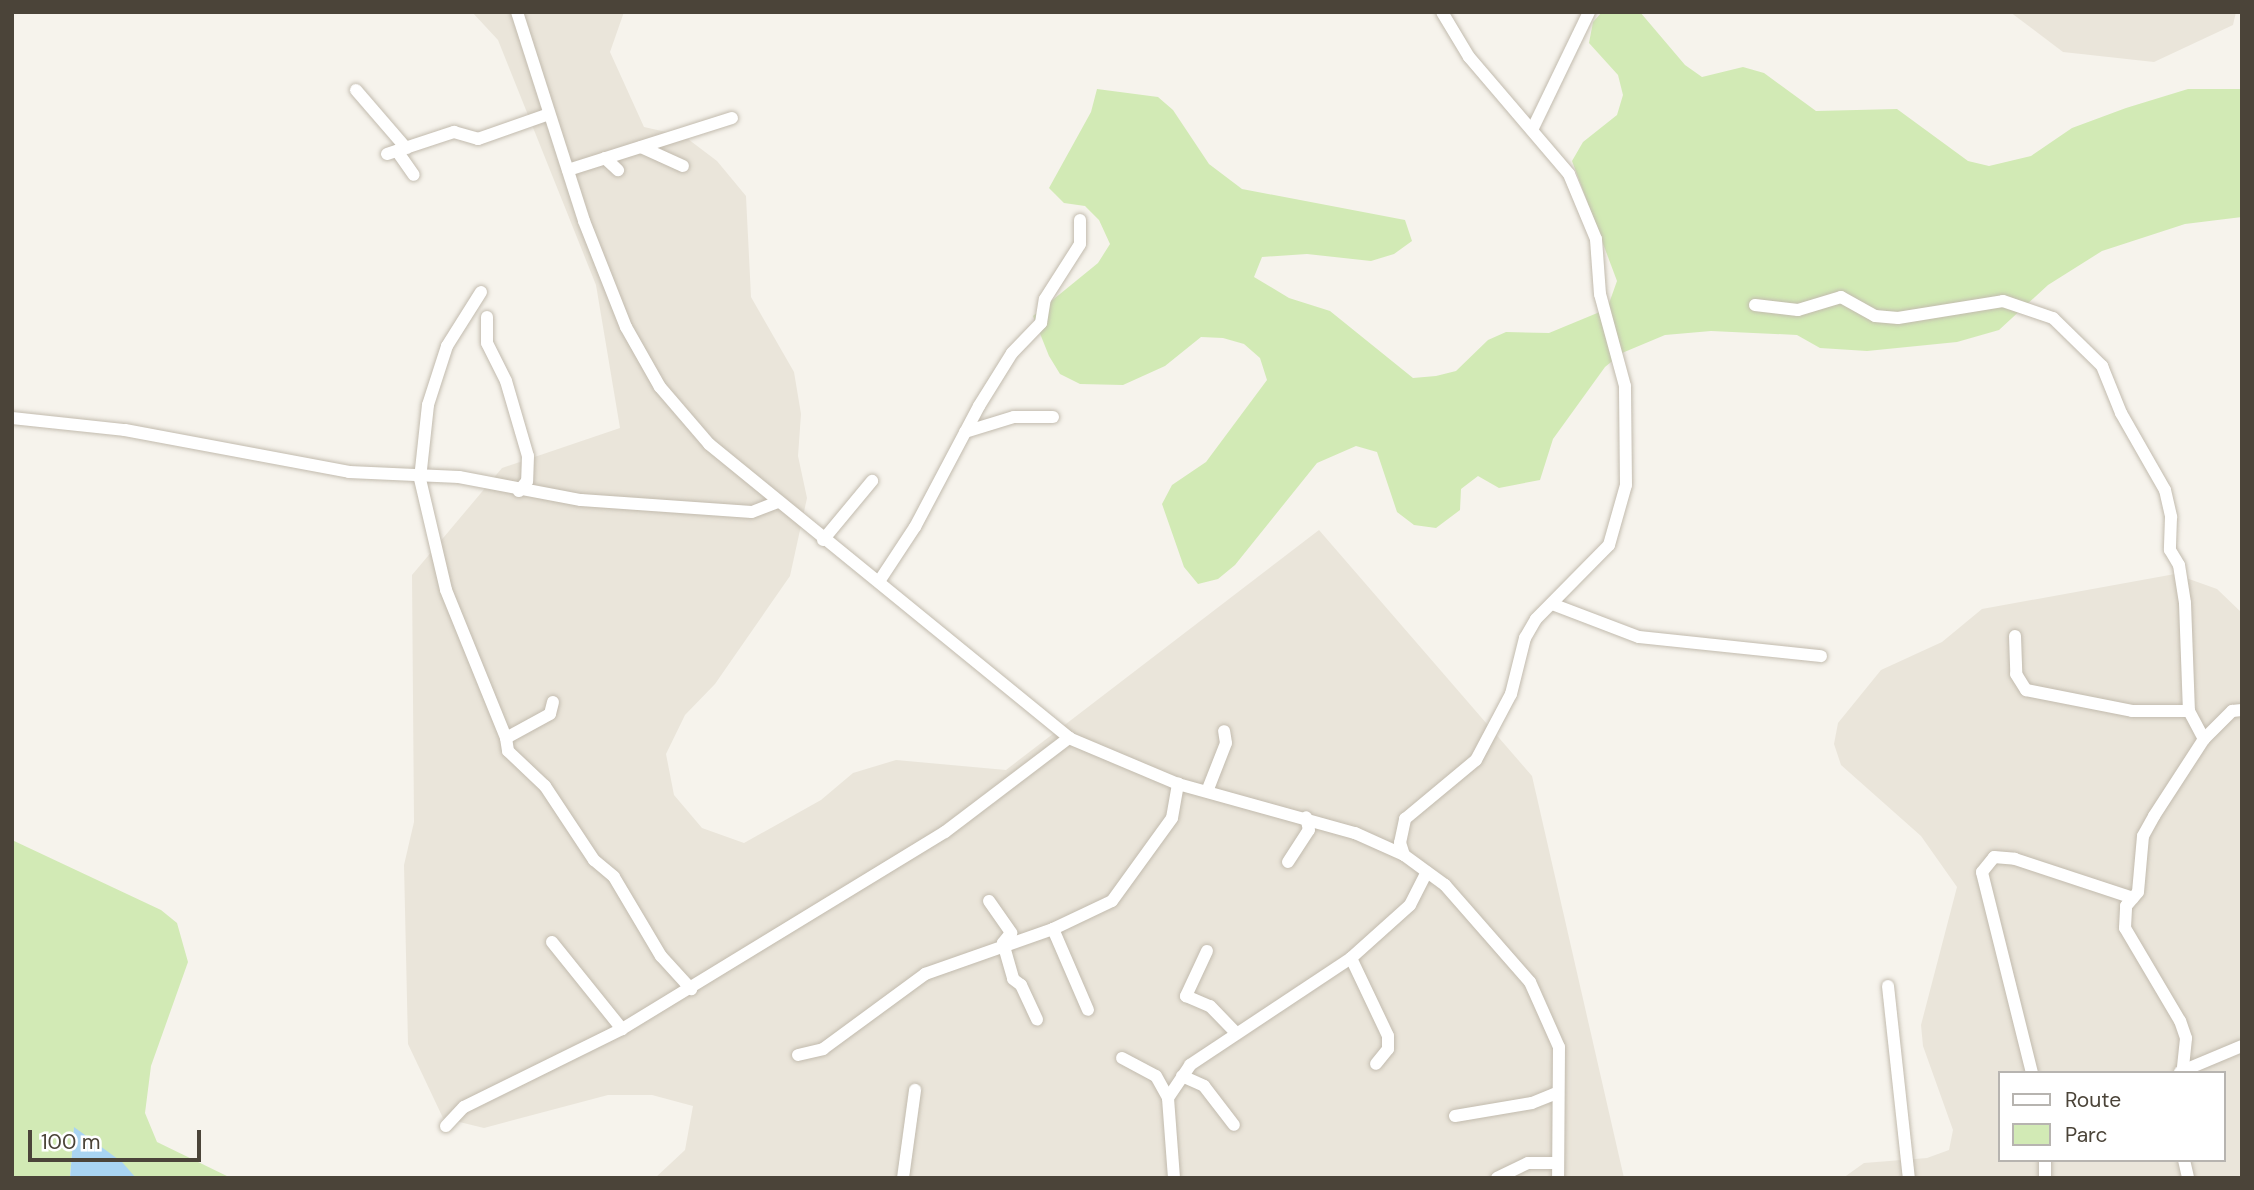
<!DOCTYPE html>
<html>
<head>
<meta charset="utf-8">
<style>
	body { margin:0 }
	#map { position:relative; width:2254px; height:1190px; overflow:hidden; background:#f6f3ec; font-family:"DM Sans",sans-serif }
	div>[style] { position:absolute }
	.residential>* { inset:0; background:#eae5da }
	.green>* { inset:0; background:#d2eab5 }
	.water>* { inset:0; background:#a9d4f2 }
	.roads { filter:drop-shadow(0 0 2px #c2bbae) drop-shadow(0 0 2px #c2bbae) }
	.minor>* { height:12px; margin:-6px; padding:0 6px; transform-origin:6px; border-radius:6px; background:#fff }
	span { translate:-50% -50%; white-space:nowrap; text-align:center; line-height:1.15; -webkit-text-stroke:5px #fff; paint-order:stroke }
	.frame { position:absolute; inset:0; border:14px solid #4b4439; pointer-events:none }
	.legend { position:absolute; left:1998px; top:1071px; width:228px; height:91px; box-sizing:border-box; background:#fff; border:2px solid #b7b4b0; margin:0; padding:9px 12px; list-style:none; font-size:21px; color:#4b4439 }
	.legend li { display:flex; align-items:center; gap:14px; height:35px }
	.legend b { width:35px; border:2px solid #b7b4b0 }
	.scale { position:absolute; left:28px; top:1130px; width:173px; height:32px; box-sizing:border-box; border:4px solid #4b4439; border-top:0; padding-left:9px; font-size:21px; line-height:24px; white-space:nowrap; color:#4b4439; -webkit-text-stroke:5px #fff; paint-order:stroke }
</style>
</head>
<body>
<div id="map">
	<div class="residential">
		<div style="clip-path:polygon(472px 12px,624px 12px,610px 52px,644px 127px,684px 136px,717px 161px,746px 196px,751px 297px,794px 372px,801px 414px,798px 456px,807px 498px,790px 576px,715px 684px,685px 715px,666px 754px,674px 795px,702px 828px,744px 843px,821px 800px,853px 773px,896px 760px,1006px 770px,1319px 530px,1532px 776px,1624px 1178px,655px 1178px,685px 1150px,693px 1106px,652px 1095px,608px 1095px,484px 1128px,443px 1118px,408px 1044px,404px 865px,414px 822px,412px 575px,502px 468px,620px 428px,596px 285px,498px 40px)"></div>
		<div style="clip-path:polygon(2010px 12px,2236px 12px,2233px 25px,2154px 62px,2063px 52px)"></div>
		<div style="clip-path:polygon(evenodd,2175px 574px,2217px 589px,2242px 613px,2242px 1178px,1843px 1178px,1864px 1163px,1927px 1158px,1949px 1150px,1953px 1130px,1923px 1046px,1921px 1025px,1957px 887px,1921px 836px,1841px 765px,1834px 744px,1838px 723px,1881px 670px,1942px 642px,1982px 609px,2175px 574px,2000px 1073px,2224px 1073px,2224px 1160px,2000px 1160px,2000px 1073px)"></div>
	</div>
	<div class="green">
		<div style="clip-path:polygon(1602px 12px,1640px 12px,1685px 65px,1702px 77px,1743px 67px,1764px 73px,1816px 111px,1897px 109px,1968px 161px,1989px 166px,2031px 156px,2072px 128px,2126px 108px,2188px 89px,2242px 89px,2242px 217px,2185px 224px,2102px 251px,2048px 285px,1999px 330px,1957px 342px,1867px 351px,1820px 348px,1797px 335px,1711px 331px,1665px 335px,1622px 353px,1605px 367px,1553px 439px,1540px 480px,1499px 488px,1478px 476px,1461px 489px,1460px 510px,1436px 528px,1414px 525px,1397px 512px,1377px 452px,1356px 446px,1317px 463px,1235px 565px,1218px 579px,1198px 584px,1184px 567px,1162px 504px,1172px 485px,1206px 462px,1267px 380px,1260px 358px,1244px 344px,1223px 338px,1201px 337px,1165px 366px,1123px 385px,1080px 384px,1060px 374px,1049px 356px,1033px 316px,1098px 263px,1110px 244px,1099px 220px,1085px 206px,1064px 203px,1049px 188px,1091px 112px,1097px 89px,1158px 97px,1173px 110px,1209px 164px,1242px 189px,1405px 220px,1412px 241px,1394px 254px,1371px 261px,1307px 254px,1262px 257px,1254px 277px,1289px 298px,1330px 311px,1413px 378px,1436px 376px,1456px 371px,1488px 340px,1506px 332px,1549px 333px,1607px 309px,1617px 281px,1572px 161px,1583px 142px,1617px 115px,1623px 95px,1618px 75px,1589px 43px,1593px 22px)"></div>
		<div style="clip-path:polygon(12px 840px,161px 910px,177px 923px,188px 962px,151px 1066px,145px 1113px,157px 1142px,231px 1178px,136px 1178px,74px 1128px,70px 1178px,12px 1178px)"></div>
	</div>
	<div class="water">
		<div style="clip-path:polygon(74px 1127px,122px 1162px,136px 1178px,70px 1178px)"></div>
	</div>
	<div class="roads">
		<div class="minor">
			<div style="left:517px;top:12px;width:219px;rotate:72.2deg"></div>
			<div style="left:584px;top:221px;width:114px;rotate:68.4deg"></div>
			<div style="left:626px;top:327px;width:69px;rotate:60.5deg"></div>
			<div style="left:660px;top:387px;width:75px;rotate:49.3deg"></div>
			<div style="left:709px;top:444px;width:465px;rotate:39.2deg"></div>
			<div style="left:1069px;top:738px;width:118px;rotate:22.9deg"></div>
			<div style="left:1178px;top:784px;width:184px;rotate:15.5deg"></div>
			<div style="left:1355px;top:833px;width:54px;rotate:24.2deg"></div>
			<div style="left:1404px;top:855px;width:51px;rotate:36.2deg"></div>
			<div style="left:1445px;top:885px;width:129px;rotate:48.8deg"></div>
			<div style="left:1530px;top:982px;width:71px;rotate:66deg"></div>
			<div style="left:1559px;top:1047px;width:131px;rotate:90.4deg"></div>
			<div style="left:356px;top:90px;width:77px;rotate:49.2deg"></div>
			<div style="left:1533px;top:128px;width:129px;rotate:-64.2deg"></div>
			<div style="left:641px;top:147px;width:46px;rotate:24.3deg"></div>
			<div style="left:397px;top:151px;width:29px;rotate:55deg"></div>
			<div style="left:387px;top:154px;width:71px;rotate:-18.2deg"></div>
			<div style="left:454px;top:132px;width:25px;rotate:16deg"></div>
			<div style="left:478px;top:139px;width:75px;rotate:-19.4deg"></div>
			<div style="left:605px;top:158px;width:18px;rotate:43deg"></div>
			<div style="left:568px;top:170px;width:172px;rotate:-17.6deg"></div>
			<div style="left:481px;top:292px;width:64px;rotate:122.2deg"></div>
			<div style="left:447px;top:346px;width:62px;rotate:107.9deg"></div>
			<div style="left:428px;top:405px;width:74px;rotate:96.2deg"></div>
			<div style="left:420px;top:479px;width:114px;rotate:76.8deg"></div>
			<div style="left:446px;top:590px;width:160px;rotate:67.9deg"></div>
			<div style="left:1755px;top:305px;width:43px;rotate:6.6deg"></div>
			<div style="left:1798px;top:310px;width:45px;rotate:-16.8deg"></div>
			<div style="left:1841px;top:297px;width:39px;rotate:29deg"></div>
			<div style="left:1875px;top:316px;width:23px;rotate:5deg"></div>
			<div style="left:1898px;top:318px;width:106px;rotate:-9.2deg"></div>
			<div style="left:2003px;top:301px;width:53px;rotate:18.8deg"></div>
			<div style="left:2053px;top:318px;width:69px;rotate:44.4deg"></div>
			<div style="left:2102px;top:366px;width:51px;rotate:68deg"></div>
			<div style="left:2121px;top:413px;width:89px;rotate:60.3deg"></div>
			<div style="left:2165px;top:490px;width:28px;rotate:77deg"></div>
			<div style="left:2171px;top:517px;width:33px;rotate:92deg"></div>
			<div style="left:2170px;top:550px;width:17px;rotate:59deg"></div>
			<div style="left:2179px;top:565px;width:38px;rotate:81deg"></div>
			<div style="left:2185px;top:603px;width:108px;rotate:87.9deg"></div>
			<div style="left:2189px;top:711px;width:32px;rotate:62deg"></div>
			<div style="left:487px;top:317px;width:26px;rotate:90deg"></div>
			<div style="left:487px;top:343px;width:42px;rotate:63.4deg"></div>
			<div style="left:506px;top:381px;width:78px;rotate:73.7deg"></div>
			<div style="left:528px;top:456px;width:25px;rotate:92deg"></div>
			<div style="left:527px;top:481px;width:13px;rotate:129deg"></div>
			<div style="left:12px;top:418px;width:114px;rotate:6.1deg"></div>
			<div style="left:125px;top:430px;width:228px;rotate:10.6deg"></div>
			<div style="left:349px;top:472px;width:110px;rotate:2.6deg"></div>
			<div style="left:459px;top:477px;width:124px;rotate:10.7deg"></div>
			<div style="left:581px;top:500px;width:171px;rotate:4deg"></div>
			<div style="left:752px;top:512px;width:28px;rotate:-21deg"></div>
			<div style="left:965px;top:432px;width:51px;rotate:-17deg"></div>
			<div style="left:1014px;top:417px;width:39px"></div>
			<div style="left:823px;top:540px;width:77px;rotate:-50.3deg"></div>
			<div style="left:880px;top:580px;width:64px;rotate:-56.6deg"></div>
			<div style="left:915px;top:527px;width:137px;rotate:-62.1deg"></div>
			<div style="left:979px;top:406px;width:62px;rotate:-58.1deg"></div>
			<div style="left:1012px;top:353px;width:42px;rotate:-46deg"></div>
			<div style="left:1041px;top:323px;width:24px;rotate:-81deg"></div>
			<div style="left:1045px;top:299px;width:65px;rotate:-57.5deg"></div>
			<div style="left:1080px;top:244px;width:24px;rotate:-90deg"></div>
			<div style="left:1552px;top:604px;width:93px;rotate:20.8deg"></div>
			<div style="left:1639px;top:637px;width:183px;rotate:6deg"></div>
			<div style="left:2015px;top:636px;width:38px;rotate:88deg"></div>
			<div style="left:2016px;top:674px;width:19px;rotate:58deg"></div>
			<div style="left:2026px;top:690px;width:108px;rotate:11.2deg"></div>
			<div style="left:2132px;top:711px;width:57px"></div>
			<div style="left:553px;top:702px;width:12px;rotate:104deg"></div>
			<div style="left:550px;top:714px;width:50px;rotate:151.4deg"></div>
			<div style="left:506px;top:738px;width:13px;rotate:81deg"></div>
			<div style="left:508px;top:751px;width:51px;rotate:43.4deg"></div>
			<div style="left:545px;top:786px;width:89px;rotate:56.5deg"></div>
			<div style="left:594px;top:860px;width:26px;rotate:40deg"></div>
			<div style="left:614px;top:877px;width:92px;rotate:59.3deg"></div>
			<div style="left:661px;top:956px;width:45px;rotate:47.7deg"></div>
			<div style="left:1208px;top:789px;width:49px;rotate:-68.6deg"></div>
			<div style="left:1226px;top:743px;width:12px;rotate:-99deg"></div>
			<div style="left:1404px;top:855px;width:13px;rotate:-108deg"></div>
			<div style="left:1400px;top:843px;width:25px;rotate:-78deg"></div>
			<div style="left:1405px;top:819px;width:92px;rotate:-39.7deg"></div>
			<div style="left:1476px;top:760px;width:75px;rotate:-62.1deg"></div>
			<div style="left:1511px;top:694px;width:58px;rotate:-76deg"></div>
			<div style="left:1525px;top:638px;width:22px;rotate:-60deg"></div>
			<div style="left:1536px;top:619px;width:104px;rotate:-45.4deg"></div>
			<div style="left:1609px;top:545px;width:62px;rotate:-74.2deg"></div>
			<div style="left:1626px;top:485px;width:99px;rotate:-90.6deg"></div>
			<div style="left:1625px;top:386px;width:95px;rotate:-105.2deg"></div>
			<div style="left:1600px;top:294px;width:55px;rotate:-94.2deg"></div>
			<div style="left:1596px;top:239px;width:70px;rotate:-112.6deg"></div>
			<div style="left:1569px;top:174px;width:154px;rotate:-130.5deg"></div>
			<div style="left:1469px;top:57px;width:52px;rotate:-121deg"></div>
			<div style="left:1288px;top:862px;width:38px;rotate:-57deg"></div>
			<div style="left:1309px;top:830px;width:13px;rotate:-103deg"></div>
			<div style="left:989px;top:901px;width:39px;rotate:55deg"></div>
			<div style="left:1011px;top:933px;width:13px;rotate:129deg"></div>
			<div style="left:1003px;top:943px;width:37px;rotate:74deg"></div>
			<div style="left:1013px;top:979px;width:10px;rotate:37deg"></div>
			<div style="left:1021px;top:985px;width:38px;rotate:65deg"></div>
			<div style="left:1053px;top:929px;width:88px;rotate:66.6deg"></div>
			<div style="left:552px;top:942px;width:112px;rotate:51.2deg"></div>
			<div style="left:622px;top:1029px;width:378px;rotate:-31.4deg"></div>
			<div style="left:945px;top:832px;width:156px;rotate:-37.2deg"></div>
			<div style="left:1207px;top:951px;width:50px;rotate:115deg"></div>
			<div style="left:1186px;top:996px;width:26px;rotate:23deg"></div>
			<div style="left:1210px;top:1006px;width:35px;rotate:46deg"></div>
			<div style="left:1351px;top:958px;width:86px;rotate:64.6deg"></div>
			<div style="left:1388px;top:1036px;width:13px;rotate:90deg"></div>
			<div style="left:1388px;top:1049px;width:19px;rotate:129deg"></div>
			<div style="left:1888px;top:986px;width:193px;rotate:83.8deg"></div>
			<div style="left:798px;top:1055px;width:26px;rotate:-13deg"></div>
			<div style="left:823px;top:1049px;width:127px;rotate:-36.3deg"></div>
			<div style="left:925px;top:974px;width:136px;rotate:-19.4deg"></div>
			<div style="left:1053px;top:929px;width:65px;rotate:-25.4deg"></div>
			<div style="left:1112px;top:901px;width:102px;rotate:-54.1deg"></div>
			<div style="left:1172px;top:818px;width:35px;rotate:-80deg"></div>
			<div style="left:1122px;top:1058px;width:38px;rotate:28deg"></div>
			<div style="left:1156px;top:1076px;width:25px;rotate:61deg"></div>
			<div style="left:2183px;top:1067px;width:29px;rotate:-84deg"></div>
			<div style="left:2186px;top:1038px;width:18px;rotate:-109deg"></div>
			<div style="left:2180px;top:1021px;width:108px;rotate:-120.6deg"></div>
			<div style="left:2125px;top:928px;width:22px;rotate:-87deg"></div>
			<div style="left:2126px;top:906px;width:18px;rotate:-49deg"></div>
			<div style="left:2138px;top:892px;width:56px;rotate:-84.9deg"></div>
			<div style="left:2143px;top:836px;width:23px;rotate:-61deg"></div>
			<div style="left:2154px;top:816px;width:92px;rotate:-57deg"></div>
			<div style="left:2204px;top:739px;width:40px;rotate:-45deg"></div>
			<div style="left:2232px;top:711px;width:10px;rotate:-6deg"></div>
			<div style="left:2180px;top:1072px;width:67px;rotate:-22.8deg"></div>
			<div style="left:2032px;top:1073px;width:207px;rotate:-104deg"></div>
			<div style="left:1982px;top:872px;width:19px;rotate:-51deg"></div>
			<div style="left:1994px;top:857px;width:21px;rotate:5deg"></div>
			<div style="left:2015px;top:859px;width:124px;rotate:18.3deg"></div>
			<div style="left:1182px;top:1076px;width:24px;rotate:24deg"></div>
			<div style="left:1204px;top:1086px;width:49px;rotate:52.4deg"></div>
			<div style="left:1455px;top:1116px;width:78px;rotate:-9.6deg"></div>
			<div style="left:1532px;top:1103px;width:27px;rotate:-22deg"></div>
			<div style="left:446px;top:1126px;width:26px;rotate:-47deg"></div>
			<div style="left:464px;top:1107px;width:176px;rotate:-26.3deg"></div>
			<div style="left:2045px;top:1160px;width:18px;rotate:90deg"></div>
			<div style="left:2184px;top:1160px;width:18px;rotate:77deg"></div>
			<div style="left:903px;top:1178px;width:89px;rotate:-82.2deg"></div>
			<div style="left:1174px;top:1178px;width:80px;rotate:-94.3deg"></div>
			<div style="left:1168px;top:1098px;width:40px;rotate:-56deg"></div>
			<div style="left:1190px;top:1065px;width:193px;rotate:-33.6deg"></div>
			<div style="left:1351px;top:958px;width:79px;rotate:-41.9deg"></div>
			<div style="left:1410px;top:905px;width:37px;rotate:-63deg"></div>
			<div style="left:1497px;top:1178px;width:34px;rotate:-26deg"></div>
			<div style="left:1528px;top:1163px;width:27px"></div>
		</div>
	</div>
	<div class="frame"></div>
	<ul class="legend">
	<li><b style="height:9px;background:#fff"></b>Route</li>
	<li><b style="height:19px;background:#d2eab5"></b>Parc</li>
	</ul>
	<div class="scale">100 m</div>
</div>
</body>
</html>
